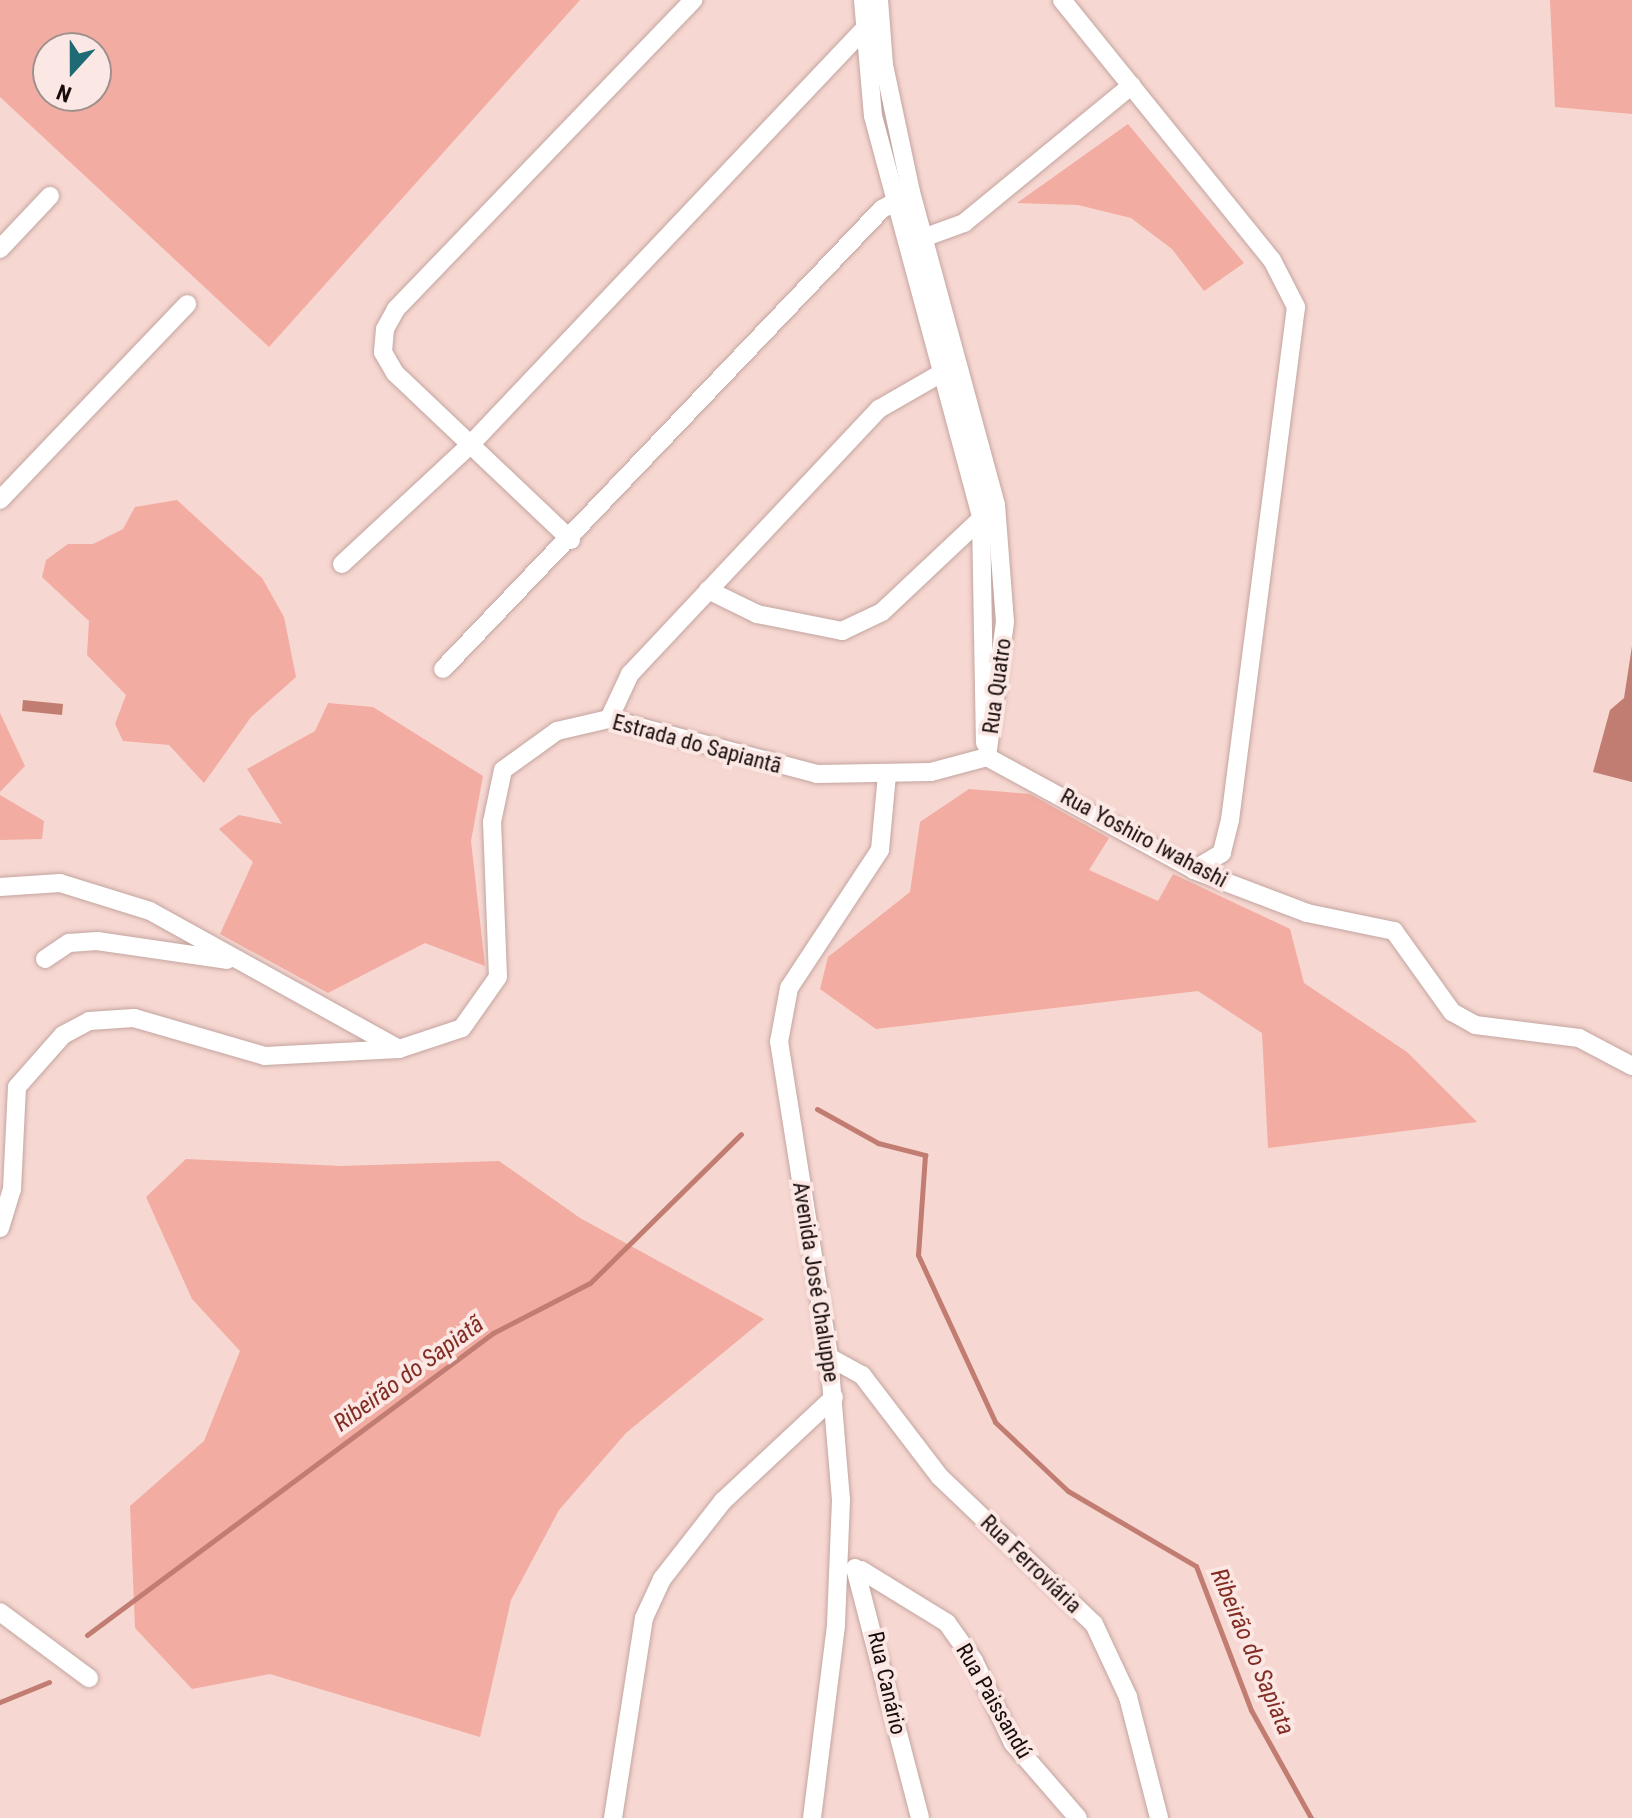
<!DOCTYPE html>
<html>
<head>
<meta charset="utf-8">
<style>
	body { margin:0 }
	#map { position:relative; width:1632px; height:1818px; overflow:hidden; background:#f7d7d1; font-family:"Roboto Condensed",sans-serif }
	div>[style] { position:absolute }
	.green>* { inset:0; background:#f2aca1 }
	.water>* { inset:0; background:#c27d72 }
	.stream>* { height:5px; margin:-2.5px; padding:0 2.5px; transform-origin:2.5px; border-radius:2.5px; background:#c27d72 }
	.roads { filter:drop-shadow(0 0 2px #c3a5a0) drop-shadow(0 0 2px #c3a5a0) }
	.minor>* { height:18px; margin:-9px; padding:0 9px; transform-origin:9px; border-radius:9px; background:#fff }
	span { translate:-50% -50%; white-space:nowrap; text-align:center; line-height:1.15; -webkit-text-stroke:8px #fbe7e4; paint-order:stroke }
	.street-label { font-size:22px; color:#170d0b }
	.water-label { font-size:24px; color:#812d23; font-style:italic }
	.north { position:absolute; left:32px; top:32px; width:80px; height:80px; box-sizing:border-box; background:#fbe7e4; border:2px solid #a0908d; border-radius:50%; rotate:201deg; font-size:22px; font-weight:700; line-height:32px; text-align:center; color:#170d0b }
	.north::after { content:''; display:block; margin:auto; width:28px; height:36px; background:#206a75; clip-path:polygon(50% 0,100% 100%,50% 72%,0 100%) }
</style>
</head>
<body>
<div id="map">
	<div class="green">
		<div style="clip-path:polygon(evenodd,0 0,580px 0,269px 347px,0 97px,0 0,48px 48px,96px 48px,96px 96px,48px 96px,48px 48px)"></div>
		<div style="clip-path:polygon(1550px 0,1632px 0,1632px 114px,1555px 107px)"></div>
		<div style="clip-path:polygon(1128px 124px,1244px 263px,1204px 291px,1172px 249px,1131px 218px,1078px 205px,1017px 203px)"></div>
		<div style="clip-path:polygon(177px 500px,262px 578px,284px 617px,296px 677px,251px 717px,204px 783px,169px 745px,123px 741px,115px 724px,126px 695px,87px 655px,89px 621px,42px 577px,46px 560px,68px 544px,93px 544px,123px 529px,135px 507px)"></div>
		<div style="clip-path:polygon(328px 703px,373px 707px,483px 776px,471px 841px,485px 966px,425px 943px,328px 993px,220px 934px,253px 862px,219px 829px,239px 815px,282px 824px,247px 769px,315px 731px)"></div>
		<div style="clip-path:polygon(0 713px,25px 766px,0 792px)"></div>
		<div style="clip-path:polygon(969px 789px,1030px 794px,1109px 838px,1089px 870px,1158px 901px,1173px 874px,1290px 929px,1304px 983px,1407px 1052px,1477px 1122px,1268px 1148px,1262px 1033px,1198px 991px,876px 1029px,820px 989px,828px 957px,910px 892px,920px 822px)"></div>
		<div style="clip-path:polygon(0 795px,44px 821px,42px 839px,0 840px)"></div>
		<div style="clip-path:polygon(186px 1159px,341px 1166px,499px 1161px,580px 1218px,764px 1319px,626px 1433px,559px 1510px,511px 1600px,480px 1737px,270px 1674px,192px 1689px,135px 1628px,130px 1506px,204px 1441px,240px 1351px,192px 1299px,146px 1197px)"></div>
	</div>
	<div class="water">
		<div style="clip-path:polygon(1632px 646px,1632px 782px,1593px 772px,1610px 710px,1624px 698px)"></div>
		<div style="clip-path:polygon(23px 700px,63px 704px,62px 715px,22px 711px)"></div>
	</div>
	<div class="stream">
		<div style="left:817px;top:1109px;width:70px;rotate:29.1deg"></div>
		<div style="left:878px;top:1143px;width:49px;rotate:14.3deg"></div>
		<div style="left:925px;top:1155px;width:100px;rotate:94deg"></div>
		<div style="left:918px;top:1255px;width:184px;rotate:65.2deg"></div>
		<div style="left:995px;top:1422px;width:100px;rotate:43.4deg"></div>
		<div style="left:1068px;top:1491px;width:148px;rotate:30.4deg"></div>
		<div style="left:1196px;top:1566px;width:154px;rotate:69.1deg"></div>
		<div style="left:1251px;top:1710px;width:124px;rotate:60.9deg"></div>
		<div style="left:87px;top:1635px;width:506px;rotate:-36.64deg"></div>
		<div style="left:493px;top:1333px;width:109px;rotate:-27.3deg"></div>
		<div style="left:590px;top:1283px;width:212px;rotate:-44.6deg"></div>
		<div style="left:0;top:1702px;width:53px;rotate:-22.2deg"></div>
	</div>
	<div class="roads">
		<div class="minor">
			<div style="left:863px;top:0;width:116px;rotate:85.1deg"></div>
			<div style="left:873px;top:116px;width:415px;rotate:74.9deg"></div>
			<div style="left:981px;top:517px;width:226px;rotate:89deg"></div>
			<div style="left:879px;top:0;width:65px;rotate:85.6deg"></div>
			<div style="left:884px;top:65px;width:130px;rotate:78deg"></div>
			<div style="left:911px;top:192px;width:324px;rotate:74.8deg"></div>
			<div style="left:996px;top:505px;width:117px;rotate:85.6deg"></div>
			<div style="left:1005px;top:622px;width:136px;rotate:97.6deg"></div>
			<div style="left:1062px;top:0;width:334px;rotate:51.1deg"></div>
			<div style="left:1272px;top:260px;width:53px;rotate:62.9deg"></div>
			<div style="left:1296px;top:307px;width:517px;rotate:97.33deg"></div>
			<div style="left:1230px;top:820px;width:34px;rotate:104deg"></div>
			<div style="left:1222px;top:853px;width:33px;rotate:149deg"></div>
			<div style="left:923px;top:238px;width:44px;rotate:-20.1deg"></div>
			<div style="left:964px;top:223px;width:217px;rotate:-39.4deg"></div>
			<div style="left:0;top:249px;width:73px;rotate:-46.7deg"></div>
			<div style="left:0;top:500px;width:271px;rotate:-46.3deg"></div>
			<div style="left:571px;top:540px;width:243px;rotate:-136.5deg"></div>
			<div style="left:395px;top:373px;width:24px;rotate:-120deg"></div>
			<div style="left:383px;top:352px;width:23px;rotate:-85deg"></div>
			<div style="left:385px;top:329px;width:23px;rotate:-61deg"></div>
			<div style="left:396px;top:309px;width:429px;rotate:-46.1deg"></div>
			<div style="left:342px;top:564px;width:176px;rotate:-42.9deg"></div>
			<div style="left:471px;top:444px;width:576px;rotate:-46.55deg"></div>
			<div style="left:708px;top:590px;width:55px;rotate:26.1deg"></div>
			<div style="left:757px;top:614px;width:87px;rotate:11.3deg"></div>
			<div style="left:842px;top:631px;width:44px;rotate:-25.4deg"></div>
			<div style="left:882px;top:612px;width:146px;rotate:-43.3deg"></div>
			<div style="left:443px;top:669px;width:636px;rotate:-46.34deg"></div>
			<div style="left:882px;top:209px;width:26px;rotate:-29deg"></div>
			<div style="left:609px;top:719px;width:50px;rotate:-65deg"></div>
			<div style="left:630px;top:674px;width:364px;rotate:-46.8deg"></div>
			<div style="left:879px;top:409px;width:84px;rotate:-29.9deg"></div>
			<div style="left:987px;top:757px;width:236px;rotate:28.6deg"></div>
			<div style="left:1194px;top:870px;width:121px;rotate:20.8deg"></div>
			<div style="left:1307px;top:913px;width:89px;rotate:11.7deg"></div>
			<div style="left:1394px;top:931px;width:100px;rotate:54.4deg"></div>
			<div style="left:1452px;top:1012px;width:26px;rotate:29deg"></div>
			<div style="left:1475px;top:1025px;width:105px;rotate:7.1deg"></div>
			<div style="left:1579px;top:1038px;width:60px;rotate:27.8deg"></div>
			<div style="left:0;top:887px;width:60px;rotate:-3.8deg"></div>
			<div style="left:60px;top:883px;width:94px;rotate:17.3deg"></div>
			<div style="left:150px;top:911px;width:285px;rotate:29deg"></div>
			<div style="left:45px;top:959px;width:29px;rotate:-34deg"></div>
			<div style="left:69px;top:943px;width:28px;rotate:-4deg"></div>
			<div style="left:97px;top:941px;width:131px;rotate:8.3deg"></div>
			<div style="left:0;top:1228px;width:41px;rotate:-72.9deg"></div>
			<div style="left:12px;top:1189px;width:102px;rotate:-87.2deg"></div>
			<div style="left:17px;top:1087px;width:69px;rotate:-48.5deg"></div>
			<div style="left:63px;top:1035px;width:30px;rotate:-28deg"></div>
			<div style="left:89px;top:1021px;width:45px;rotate:-3.8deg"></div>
			<div style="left:134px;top:1018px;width:136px;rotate:16.2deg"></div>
			<div style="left:265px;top:1056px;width:134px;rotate:-3deg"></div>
			<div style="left:399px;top:1049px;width:66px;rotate:-18.4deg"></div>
			<div style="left:462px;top:1028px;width:62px;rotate:-54.8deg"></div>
			<div style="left:498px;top:977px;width:155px;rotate:-92.2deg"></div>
			<div style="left:492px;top:822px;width:53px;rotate:-78.1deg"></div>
			<div style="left:503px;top:770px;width:67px;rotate:-35.8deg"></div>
			<div style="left:557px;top:731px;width:53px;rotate:-13deg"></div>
			<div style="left:609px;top:719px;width:215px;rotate:14.8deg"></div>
			<div style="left:817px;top:774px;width:114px;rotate:-1deg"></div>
			<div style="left:931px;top:772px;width:58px;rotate:-15deg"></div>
			<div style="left:829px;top:1357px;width:38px;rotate:29deg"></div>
			<div style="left:862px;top:1375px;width:128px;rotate:52.6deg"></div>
			<div style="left:940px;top:1477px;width:213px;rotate:43.7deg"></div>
			<div style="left:1094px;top:1624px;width:81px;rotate:65deg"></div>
			<div style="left:1128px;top:1697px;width:125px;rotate:75.6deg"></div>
			<div style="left:855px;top:1568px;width:258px;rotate:75.4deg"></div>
			<div style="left:861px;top:1570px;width:101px;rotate:31.6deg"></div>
			<div style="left:947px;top:1623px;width:47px;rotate:54.6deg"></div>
			<div style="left:974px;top:1661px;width:91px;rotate:64.6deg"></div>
			<div style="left:1013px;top:1743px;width:99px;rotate:49.1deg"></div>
			<div style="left:0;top:1612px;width:111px;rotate:36.6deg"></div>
			<div style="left:613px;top:1818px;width:202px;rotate:-81.2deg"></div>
			<div style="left:644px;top:1618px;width:43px;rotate:-65.2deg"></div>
			<div style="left:662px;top:1579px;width:99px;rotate:-52deg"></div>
			<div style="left:723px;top:1501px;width:152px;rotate:-43.1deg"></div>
			<div style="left:812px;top:1818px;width:195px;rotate:-82.9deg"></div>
			<div style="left:836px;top:1624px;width:124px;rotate:-87.7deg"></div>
			<div style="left:841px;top:1500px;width:144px;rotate:-94.8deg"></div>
			<div style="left:829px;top:1357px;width:319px;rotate:-99deg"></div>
			<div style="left:779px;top:1042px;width:55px;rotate:-79.5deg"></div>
			<div style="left:789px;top:988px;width:165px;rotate:-56.6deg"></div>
			<div style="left:880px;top:850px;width:75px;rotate:-84.7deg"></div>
		</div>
	</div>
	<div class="street-label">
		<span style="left:997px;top:686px;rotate:-82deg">Rua Quatro</span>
		<span style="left:697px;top:744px;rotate:15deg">Estrada do Sapiantã</span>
		<span style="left:1144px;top:838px;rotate:28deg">Rua Yoshiro Iwahashi</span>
		<span style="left:816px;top:1282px;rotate:81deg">Avenida José Chaluppe</span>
		<span style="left:1031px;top:1564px;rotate:44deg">Rua Ferroviária</span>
		<span style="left:887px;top:1683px;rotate:77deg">Rua Canário</span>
		<span style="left:994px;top:1701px;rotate:60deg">Rua Paissandú</span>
	</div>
	<div class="water-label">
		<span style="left:409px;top:1374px;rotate:-36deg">Ribeirão do Sapiatã</span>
		<span style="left:1252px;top:1652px;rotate:67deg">Ribeirão do Sapiata</span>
	</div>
	<div class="north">N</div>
</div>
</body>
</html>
